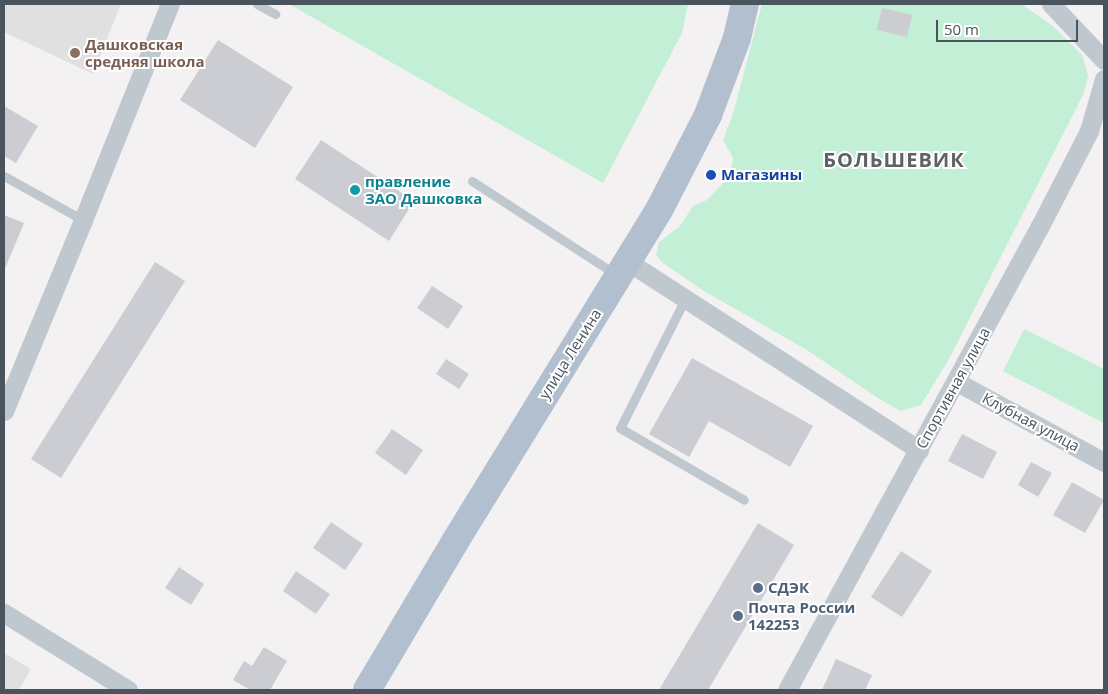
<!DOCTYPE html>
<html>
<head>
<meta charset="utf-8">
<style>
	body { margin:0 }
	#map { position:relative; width:1108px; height:694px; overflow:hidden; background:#f3f1f1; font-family:"Open Sans",sans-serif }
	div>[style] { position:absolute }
	.education>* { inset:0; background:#e1e0e0 }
	.green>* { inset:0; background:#c2efd5 }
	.building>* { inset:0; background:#cbcdd3 }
	.lane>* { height:9px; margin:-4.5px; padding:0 4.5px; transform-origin:4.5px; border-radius:4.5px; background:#c0c8cf }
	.street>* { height:19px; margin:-9.5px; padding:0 9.5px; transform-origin:9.5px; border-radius:9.5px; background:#c0c8cf }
	.primary>* { height:28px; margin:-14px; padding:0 14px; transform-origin:14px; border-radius:14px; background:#b2bfcf }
	.dots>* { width:14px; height:14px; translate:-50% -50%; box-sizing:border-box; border:2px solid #fff; border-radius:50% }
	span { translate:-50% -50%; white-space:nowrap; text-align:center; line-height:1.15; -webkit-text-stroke:4px #fff; paint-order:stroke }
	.education-label { font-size:15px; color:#785e54; font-weight:700 }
	.left { translate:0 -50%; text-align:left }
	.transit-label { font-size:15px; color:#164399; font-weight:700 }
	.culture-label { font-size:15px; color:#0d838f; font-weight:700 }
	.street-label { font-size:15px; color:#49545e }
	.service-label { font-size:15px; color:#4e5e75; font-weight:700 }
	.district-label { font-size:20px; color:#5e6166; font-weight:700; letter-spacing:1px }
	.frame { position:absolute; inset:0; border:5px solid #49545e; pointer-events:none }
	.scale { position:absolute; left:936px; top:20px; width:142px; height:22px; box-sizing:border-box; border:2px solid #49545e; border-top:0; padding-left:6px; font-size:15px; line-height:18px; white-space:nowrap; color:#49545e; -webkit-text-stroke:4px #fff; paint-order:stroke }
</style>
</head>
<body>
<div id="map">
	<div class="education">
		<div style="clip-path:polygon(4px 4px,121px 4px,93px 74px,4px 32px)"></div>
		<div style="clip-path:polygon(4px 653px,31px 669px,19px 690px,4px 690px)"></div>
	</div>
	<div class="green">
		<div style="clip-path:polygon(289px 4px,688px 4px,682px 33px,603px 183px)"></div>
		<div style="clip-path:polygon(762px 4px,1021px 4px,1053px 26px,1082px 55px,1088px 75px,1084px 93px,950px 357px,921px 405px,901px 411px,881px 400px,807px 350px,704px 291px,663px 263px,656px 255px,659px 242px,680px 226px,693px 206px,707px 200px,726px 180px,731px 169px,733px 158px,723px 140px,733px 114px)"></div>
		<div style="clip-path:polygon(1024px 329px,1104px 369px,1104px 423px,1003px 371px)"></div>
	</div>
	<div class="building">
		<div style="clip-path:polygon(882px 8px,912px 15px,907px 37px,877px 30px)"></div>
		<div style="clip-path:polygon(218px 40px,293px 87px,255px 148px,180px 100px)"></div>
		<div style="clip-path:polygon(4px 106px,38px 126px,16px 163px,4px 156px)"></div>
		<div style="clip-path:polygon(321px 140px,414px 201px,389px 241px,295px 179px)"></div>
		<div style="clip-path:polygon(4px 215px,24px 223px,4px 271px)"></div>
		<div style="clip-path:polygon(155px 262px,185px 281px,61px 478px,31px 459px)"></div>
		<div style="clip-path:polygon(432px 286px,463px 306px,448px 329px,417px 308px)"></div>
		<div style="clip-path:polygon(692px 358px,813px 426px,790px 467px,709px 421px,689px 457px,649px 434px)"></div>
		<div style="clip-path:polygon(446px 359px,469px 374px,459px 389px,436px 374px)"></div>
		<div style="clip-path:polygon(392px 429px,423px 450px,406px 475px,375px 453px)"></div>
		<div style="clip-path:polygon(962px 434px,997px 452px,983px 479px,948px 461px)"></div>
		<div style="clip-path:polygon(1031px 462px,1052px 473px,1038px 497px,1018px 485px)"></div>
		<div style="clip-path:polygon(1072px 482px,1104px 500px,1085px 533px,1053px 515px)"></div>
		<div style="clip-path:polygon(331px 522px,363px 544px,345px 570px,313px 548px)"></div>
		<div style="clip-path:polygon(758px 523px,794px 545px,708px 690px,659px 690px)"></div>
		<div style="clip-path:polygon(901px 551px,932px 571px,902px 617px,871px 597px)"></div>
		<div style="clip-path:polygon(179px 567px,204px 584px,191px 605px,165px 588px)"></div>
		<div style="clip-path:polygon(296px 571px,330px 594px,316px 614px,283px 591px)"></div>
		<div style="clip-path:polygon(264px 647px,287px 661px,270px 690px,250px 690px,233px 680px,244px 661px,252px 666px)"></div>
		<div style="clip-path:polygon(836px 659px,872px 675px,865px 690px,822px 690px)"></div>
	</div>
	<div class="lane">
		<div style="left:257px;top:4px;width:21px;rotate:29deg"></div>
		<div style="left:4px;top:176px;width:90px;rotate:29.1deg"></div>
		<div style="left:472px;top:181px;width:171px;rotate:33deg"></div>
		<div style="left:685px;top:299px;width:144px;rotate:116.7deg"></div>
		<div style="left:620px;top:428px;width:143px;rotate:30.1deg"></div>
	</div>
	<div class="street">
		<div style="left:1051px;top:4px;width:77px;rotate:46.6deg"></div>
		<div style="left:627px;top:261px;width:348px;rotate:32.9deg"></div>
		<div style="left:957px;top:382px;width:167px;rotate:28.6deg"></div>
		<div style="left:4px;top:411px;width:207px;rotate:-67.5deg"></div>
		<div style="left:83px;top:220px;width:233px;rotate:-68.1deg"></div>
		<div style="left:4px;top:613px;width:146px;rotate:31.8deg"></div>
		<div style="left:787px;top:690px;width:531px;rotate:-61.41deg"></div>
		<div style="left:1041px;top:224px;width:105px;rotate:-62.7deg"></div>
		<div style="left:1089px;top:131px;width:54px;rotate:-73.9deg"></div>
	</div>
	<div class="primary">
		<div style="left:367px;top:690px;width:174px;rotate:-59.3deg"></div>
		<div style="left:456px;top:540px;width:387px;rotate:-58.4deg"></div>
		<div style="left:659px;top:210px;width:107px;rotate:-62.7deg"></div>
		<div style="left:708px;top:115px;width:82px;rotate:-69.4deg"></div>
		<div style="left:737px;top:38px;width:35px;rotate:-77deg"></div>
	</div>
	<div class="dots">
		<div style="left:75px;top:53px;background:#8d6e63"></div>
		<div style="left:711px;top:175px;background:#1a4fb4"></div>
		<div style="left:355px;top:190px;background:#0f9aa8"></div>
		<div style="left:758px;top:588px;background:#5c6f8a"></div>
		<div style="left:738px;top:616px;background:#5c6f8a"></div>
	</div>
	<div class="education-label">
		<span class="left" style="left:85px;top:53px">Дашковская<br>средняя школа</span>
	</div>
	<div class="transit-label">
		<span class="left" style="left:721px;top:175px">Магазины</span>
	</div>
	<div class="culture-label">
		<span class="left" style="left:365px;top:190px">правление<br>ЗАО Дашковка</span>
	</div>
	<div class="street-label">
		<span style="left:570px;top:354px;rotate:-58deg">улица Ленина</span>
		<span style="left:953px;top:388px;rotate:-61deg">Спортивная улица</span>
		<span style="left:1031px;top:422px;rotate:28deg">Клубная улица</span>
	</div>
	<div class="service-label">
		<span class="left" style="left:768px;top:588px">СДЭК</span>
		<span class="left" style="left:748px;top:616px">Почта России<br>142253</span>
	</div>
	<div class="district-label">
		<span style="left:894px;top:159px">БОЛЬШЕВИК</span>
	</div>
	<div class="frame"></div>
	<div class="scale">50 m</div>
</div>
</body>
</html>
